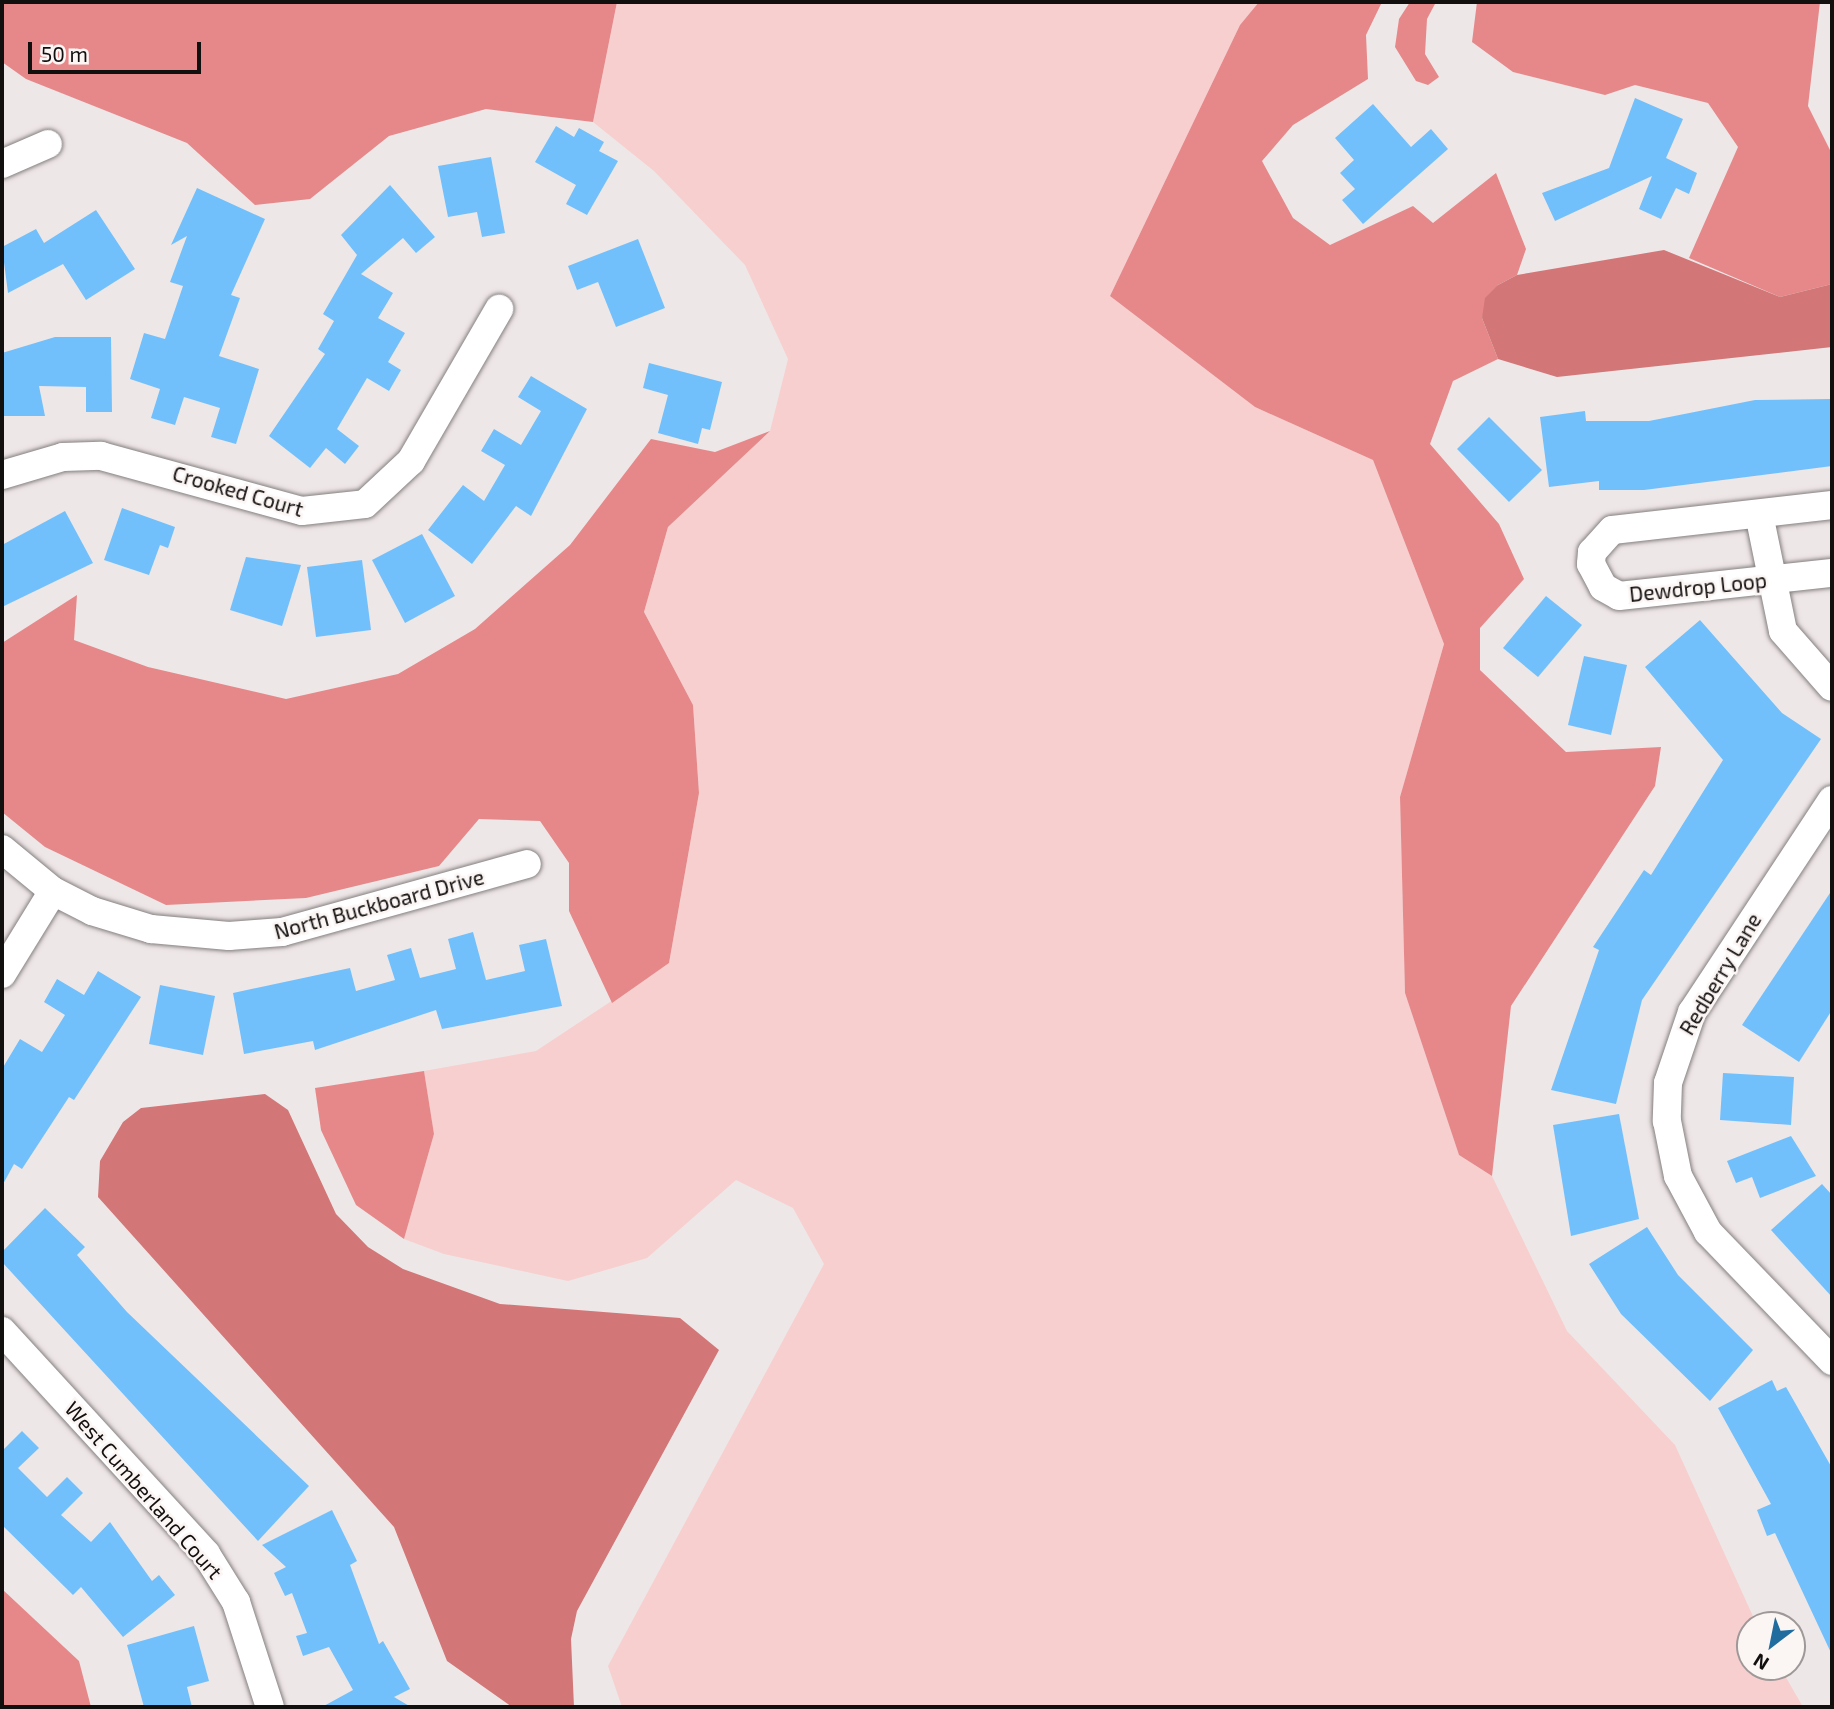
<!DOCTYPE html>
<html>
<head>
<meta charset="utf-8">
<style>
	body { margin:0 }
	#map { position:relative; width:1834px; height:1709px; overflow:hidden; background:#eee7e7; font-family:"Exo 2",sans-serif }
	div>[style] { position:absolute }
	.green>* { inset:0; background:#f7cfce }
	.forest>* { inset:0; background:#e68889 }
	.water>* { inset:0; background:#d27677 }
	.building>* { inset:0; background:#72c0fb }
	.roads { filter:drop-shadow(0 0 2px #857f7f) drop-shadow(0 0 2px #857f7f) }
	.street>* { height:28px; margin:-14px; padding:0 14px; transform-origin:14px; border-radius:14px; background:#fff }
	span { translate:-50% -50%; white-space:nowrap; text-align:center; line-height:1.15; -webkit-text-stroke:5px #fbf5f4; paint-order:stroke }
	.street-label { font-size:21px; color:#120f0f }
	.frame { position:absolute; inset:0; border:4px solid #120f0f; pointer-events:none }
	.north { position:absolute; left:1736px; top:1611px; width:70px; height:70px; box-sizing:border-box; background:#fbf5f4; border:2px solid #9e9998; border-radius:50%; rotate:212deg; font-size:19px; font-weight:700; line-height:28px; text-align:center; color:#120f0f }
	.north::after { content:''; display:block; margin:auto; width:24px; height:32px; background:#206c9f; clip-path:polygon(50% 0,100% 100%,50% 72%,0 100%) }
	.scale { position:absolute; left:28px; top:42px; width:173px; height:32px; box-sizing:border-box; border:4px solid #120f0f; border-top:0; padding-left:9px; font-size:21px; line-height:24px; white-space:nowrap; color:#120f0f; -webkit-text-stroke:5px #fbf5f4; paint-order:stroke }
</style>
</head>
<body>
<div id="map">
	<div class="green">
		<div style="clip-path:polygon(617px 2px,1259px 2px,1240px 25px,1110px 296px,1255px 407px,1373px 460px,1444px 644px,1400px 797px,1405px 993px,1459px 1155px,1492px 1176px,1567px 1331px,1675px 1445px,1757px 1625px,1750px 1625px,1750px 1667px,1780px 1667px,1803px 1707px,622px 1707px,608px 1666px,824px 1264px,793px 1208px,736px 1180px,647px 1258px,568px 1281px,444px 1254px,404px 1239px,434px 1134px,424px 1071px,536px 1051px,669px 963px,699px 793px,693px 705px,644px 612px,668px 527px,770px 431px,788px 359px,745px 265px,654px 171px,593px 122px)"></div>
	</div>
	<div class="forest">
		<div style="clip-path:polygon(2px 2px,617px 2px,593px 122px,486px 109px,389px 136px,310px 199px,255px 205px,187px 143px,26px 79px,2px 62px)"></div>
		<div style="clip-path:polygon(1259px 2px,1382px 2px,1366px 35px,1368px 79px,1293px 125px,1262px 161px,1293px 218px,1330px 245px,1413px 206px,1433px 223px,1496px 173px,1526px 249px,1517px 275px,1498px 285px,1482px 318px,1498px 359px,1453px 381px,1430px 444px,1499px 524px,1524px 579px,1480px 628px,1480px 670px,1566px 752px,1661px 747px,1655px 786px,1511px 1006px,1492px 1176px,1459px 1155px,1405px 993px,1400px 797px,1444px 644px,1373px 460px,1255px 407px,1110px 296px,1240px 25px)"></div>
		<div style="clip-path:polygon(1410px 2px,1436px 2px,1427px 19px,1425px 54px,1439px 77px,1428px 85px,1416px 81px,1395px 47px,1399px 19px)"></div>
		<div style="clip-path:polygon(1477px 2px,1820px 2px,1808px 106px,1832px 154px,1832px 284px,1780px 297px,1689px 258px,1738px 147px,1708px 103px,1635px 85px,1605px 95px,1513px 72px,1472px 42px)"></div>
		<div style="clip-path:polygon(770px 431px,668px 527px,644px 612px,693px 705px,699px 793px,669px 963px,612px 1003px,569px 911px,569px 863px,540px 821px,479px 819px,439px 866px,306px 898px,166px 905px,45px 847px,2px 812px,2px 643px,77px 595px,74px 640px,148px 667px,286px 699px,398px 674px,475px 629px,570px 545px,651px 439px,715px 452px)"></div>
		<div style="clip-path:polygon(424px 1071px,434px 1134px,404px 1239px,356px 1205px,321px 1130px,315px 1088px)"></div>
		<div style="clip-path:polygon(2px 1589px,79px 1661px,91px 1707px,2px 1707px)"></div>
	</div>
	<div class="water">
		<div style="clip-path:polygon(1664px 250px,1780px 297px,1832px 284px,1832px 347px,1557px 377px,1498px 359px,1482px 318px,1485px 298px,1498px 285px,1517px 275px)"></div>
		<div style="clip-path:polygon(265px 1094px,288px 1110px,336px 1214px,368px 1247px,403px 1269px,500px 1304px,680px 1318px,719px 1350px,577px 1611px,571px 1639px,574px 1707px,512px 1707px,447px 1661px,394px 1527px,98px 1197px,100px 1161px,123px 1122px,141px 1108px)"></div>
	</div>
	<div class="building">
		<div style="clip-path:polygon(1635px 98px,1683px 119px,1666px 158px,1697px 173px,1689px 194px,1676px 188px,1661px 219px,1639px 209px,1652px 176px,1555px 221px,1542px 193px,1609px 168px)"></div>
		<div style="clip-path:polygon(1373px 104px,1411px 147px,1431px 129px,1448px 149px,1363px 224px,1342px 200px,1355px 189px,1340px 173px,1354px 160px,1335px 138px)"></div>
		<div style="clip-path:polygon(556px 126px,574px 137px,579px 128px,604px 142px,599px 151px,618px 161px,587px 215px,566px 204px,576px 185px,535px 162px)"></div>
		<div style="clip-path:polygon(491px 157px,505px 233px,482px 237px,477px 212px,448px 217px,438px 166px)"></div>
		<div style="clip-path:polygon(390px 185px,435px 237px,416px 253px,403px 238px,361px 274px,393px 293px,378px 318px,405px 333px,388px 362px,401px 370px,389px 391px,367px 378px,337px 429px,359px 446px,345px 464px,326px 448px,310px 468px,269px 436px,325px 354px,318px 349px,334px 321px,323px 314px,357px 255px,341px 235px)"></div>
		<div style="clip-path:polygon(197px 188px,265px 219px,231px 295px,240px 298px,219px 356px,259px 369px,236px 444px,211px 437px,220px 408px,184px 397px,175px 425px,151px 418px,160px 389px,130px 379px,144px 333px,165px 339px,183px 286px,170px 282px,187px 236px,171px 245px)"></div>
		<div style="clip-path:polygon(96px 210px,135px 269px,86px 300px,63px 264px,8px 293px,2px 247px,36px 229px,44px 243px)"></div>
		<div style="clip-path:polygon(638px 239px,665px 308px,616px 327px,598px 282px,577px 290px,568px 266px)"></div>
		<div style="clip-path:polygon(55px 337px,111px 337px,112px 412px,86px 412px,86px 387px,39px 386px,45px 416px,2px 416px,2px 353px)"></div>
		<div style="clip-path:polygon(649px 363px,722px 382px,710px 430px,702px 428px,698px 444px,658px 433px,668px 395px,643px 388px)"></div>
		<div style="clip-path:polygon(531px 376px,587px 409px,531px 516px,516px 506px,472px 564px,428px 530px,463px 485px,484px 501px,505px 465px,481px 451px,494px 429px,521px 445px,541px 411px,518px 397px)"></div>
		<div style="clip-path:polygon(1832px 399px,1832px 466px,1644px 490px,1599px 490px,1599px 481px,1549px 487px,1540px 417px,1585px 411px,1586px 421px,1649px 421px,1755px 400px)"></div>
		<div style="clip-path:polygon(1489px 417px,1542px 470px,1509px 502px,1457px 449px)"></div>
		<div style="clip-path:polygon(122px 508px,175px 527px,168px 548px,160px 545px,149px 575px,104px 560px)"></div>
		<div style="clip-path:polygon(65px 511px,93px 563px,2px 607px,2px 545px)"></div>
		<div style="clip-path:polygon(422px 534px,455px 596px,405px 623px,372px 560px)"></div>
		<div style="clip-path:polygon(246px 557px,301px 565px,282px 626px,230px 610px)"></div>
		<div style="clip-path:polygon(362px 560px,371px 630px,316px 637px,307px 567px)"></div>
		<div style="clip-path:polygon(1546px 596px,1582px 625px,1538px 677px,1503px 648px)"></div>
		<div style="clip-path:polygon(1700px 620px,1782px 713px,1821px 739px,1642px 1000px,1616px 1104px,1551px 1090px,1599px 950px,1593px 947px,1644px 870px,1651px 875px,1723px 760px,1645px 667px)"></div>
		<div style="clip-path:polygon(1584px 656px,1627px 665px,1611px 735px,1568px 725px)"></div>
		<div style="clip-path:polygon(1832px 890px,1832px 1010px,1799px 1062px,1742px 1025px)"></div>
		<div style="clip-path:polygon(473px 932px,486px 980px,525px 971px,519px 945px,546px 939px,562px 1006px,442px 1029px,436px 1010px,315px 1050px,313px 1041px,244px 1054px,233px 993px,350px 968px,356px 991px,395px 980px,387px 955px,411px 948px,420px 978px,456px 969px,448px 939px)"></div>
		<div style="clip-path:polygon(98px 971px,141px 997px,74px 1100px,69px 1097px,22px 1169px,14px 1164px,2px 1186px,2px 1069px,20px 1039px,42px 1052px,65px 1015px,44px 1002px,57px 979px,84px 995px)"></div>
		<div style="clip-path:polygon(160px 985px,215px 996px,203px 1055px,149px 1044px)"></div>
		<div style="clip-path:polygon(1723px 1073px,1794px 1077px,1791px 1125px,1720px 1120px)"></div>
		<div style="clip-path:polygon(1619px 1114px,1639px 1219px,1571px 1236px,1553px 1125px)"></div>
		<div style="clip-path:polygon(1791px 1136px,1816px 1176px,1760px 1198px,1752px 1177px,1736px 1183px,1727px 1161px)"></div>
		<div style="clip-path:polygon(1822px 1184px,1832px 1195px,1832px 1297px,1771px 1230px)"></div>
		<div style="clip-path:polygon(45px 1208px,85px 1247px,77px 1255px,127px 1312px,309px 1486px,258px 1541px,2px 1262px,2px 1252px)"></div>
		<div style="clip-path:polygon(1647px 1227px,1678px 1275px,1753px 1350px,1710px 1401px,1621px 1314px,1589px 1264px)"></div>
		<div style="clip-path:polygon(1772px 1380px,1777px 1391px,1786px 1387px,1832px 1468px,1832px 1655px,1775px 1533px,1767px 1536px,1757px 1510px,1771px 1504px,1718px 1408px)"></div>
		<div style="clip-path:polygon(22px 1431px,39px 1448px,18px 1468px,47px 1497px,67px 1477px,83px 1493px,61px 1515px,91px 1542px,110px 1522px,152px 1581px,159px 1575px,175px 1595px,123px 1637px,81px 1587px,73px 1595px,2px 1525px,2px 1451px)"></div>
		<div style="clip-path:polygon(332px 1510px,357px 1561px,350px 1565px,379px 1644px,383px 1641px,410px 1689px,394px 1697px,411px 1707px,322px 1707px,353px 1690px,329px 1647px,303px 1656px,296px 1636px,307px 1633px,292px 1593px,285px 1596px,274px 1573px,286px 1567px,262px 1545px)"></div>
		<div style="clip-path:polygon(194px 1626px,209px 1681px,187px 1687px,192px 1707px,144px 1707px,127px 1645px)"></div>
	</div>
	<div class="roads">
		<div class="street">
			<div style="left:2px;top:164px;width:50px;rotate:-23.5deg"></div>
			<div style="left:2px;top:475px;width:64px;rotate:-16.4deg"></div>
			<div style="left:63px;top:457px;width:38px;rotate:-2deg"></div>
			<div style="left:101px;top:456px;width:208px;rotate:15.3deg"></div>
			<div style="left:302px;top:511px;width:63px;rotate:-6.3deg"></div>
			<div style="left:365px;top:504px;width:63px;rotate:-43.1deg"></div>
			<div style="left:411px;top:461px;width:176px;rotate:-59.9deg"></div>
			<div style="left:1832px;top:505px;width:221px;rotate:173.5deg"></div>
			<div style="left:1612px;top:530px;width:30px;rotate:132deg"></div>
			<div style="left:1592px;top:552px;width:12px;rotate:95deg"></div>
			<div style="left:1591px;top:564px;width:26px;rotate:62deg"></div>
			<div style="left:1603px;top:587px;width:18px;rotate:29deg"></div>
			<div style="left:1619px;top:596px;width:214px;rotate:-6.2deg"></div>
			<div style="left:1759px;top:514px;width:119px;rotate:78.4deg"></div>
			<div style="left:1783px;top:631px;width:74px;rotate:48.8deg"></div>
			<div style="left:1832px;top:800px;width:254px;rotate:123.4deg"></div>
			<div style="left:1692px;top:1012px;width:75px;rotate:108.7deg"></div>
			<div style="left:1668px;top:1083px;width:38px;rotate:92deg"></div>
			<div style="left:1667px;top:1121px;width:56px;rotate:78.7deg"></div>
			<div style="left:1678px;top:1176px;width:64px;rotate:61.8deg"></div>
			<div style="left:1708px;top:1232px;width:179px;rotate:46.1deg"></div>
			<div style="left:2px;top:849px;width:66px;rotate:39.5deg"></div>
			<div style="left:53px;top:891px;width:44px;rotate:27.1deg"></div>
			<div style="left:92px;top:911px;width:62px;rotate:17deg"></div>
			<div style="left:151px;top:929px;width:78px;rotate:5.1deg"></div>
			<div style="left:229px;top:936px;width:53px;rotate:-4.3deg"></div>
			<div style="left:282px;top:932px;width:254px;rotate:-15.5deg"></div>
			<div style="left:2px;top:974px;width:97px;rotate:-58.4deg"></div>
			<div style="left:2px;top:1331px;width:302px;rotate:47.5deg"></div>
			<div style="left:206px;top:1554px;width:57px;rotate:58deg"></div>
			<div style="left:236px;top:1602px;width:110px;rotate:72.1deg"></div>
		</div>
	</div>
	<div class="street-label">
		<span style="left:238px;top:491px;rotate:16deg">Crooked Court</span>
		<span style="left:1698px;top:587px;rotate:-6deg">Dewdrop Loop</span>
		<span style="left:379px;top:904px;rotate:-15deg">North Buckboard Drive</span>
		<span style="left:1720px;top:974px;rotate:-59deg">Redberry Lane</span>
		<span style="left:144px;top:1490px;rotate:49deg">West Cumberland Court</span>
	</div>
	<div class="frame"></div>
	<div class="north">N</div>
	<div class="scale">50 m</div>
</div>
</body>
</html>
